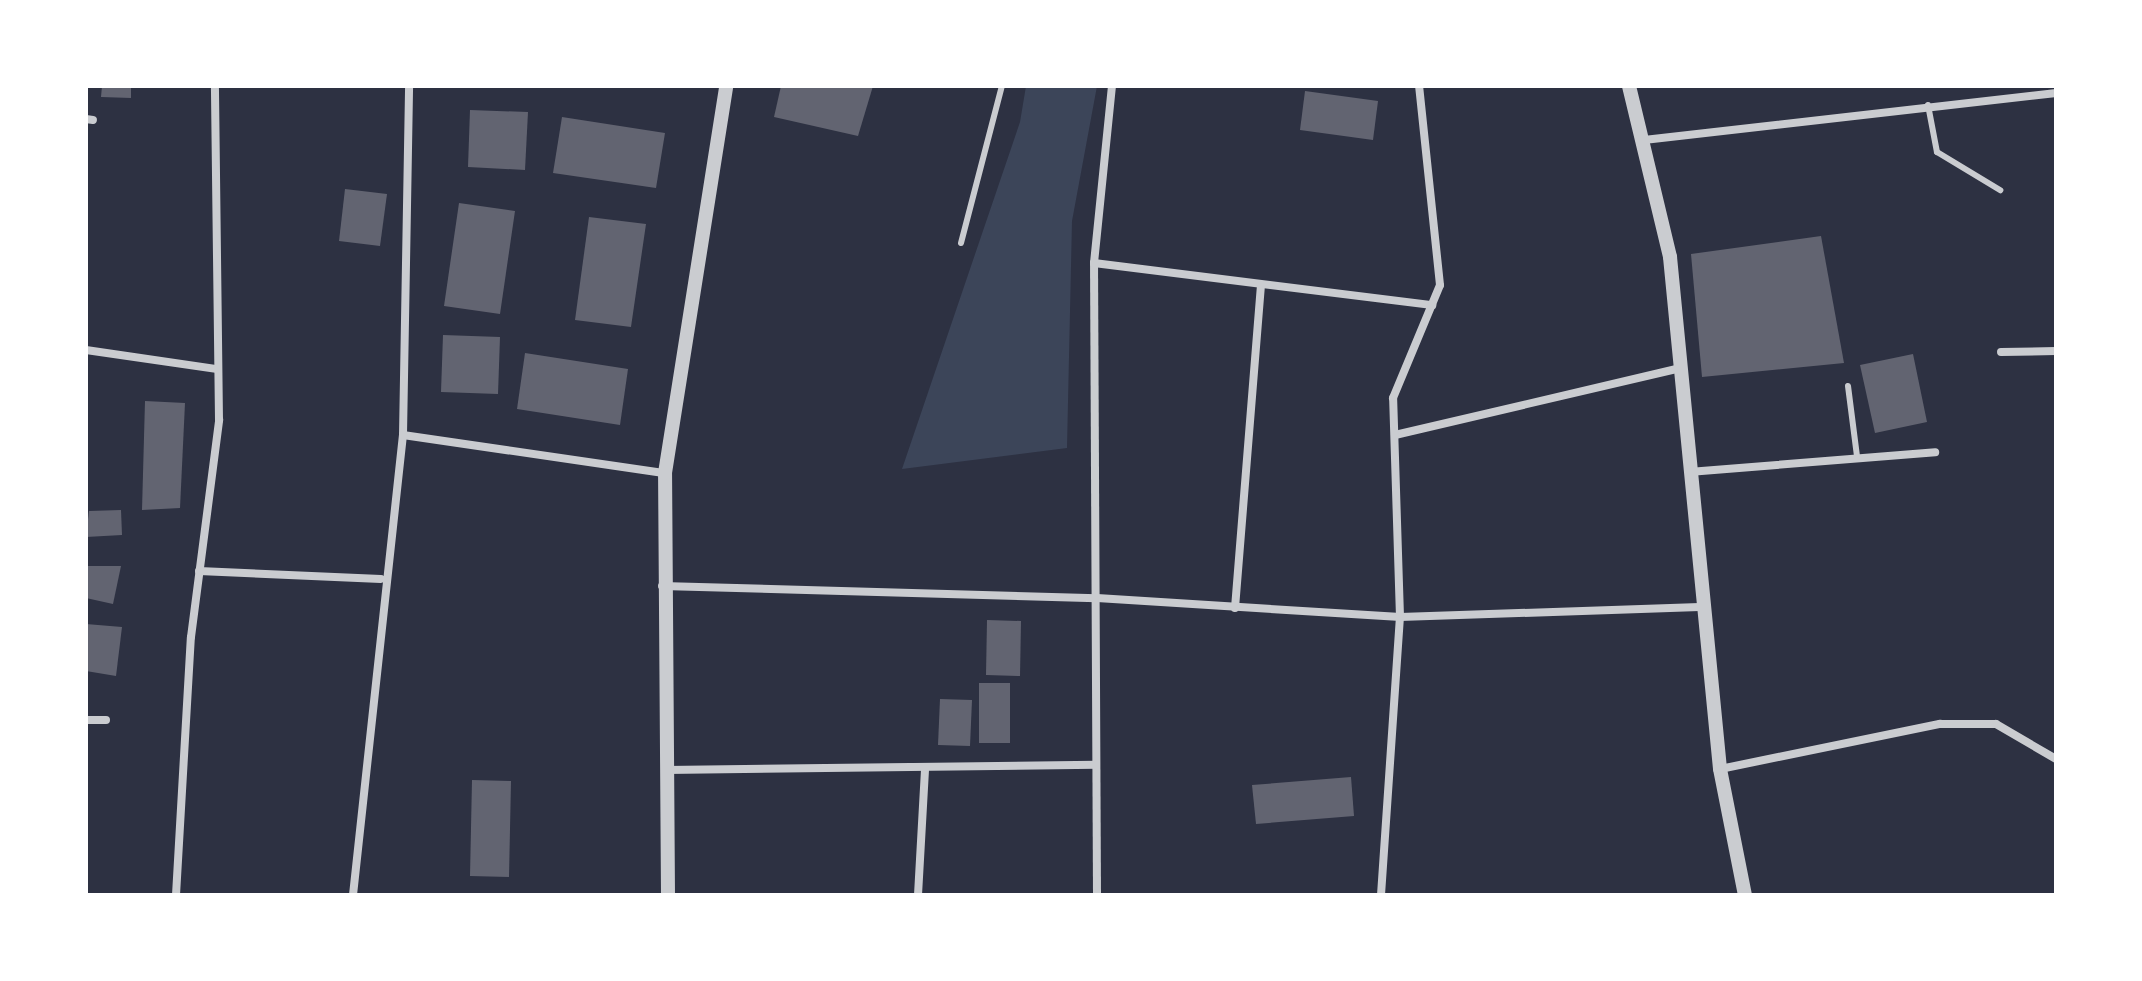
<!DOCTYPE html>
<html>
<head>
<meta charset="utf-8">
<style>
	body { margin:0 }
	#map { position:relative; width:2142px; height:981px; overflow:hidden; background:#2d3142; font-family:"Archivo Narrow",sans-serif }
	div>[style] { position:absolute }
	.green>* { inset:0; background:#3c4559 }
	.building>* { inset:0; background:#626471 }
	.service>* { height:6px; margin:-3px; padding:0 3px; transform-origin:3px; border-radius:3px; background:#caccd0 }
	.minor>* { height:8px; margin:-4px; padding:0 4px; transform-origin:4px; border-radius:4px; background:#caccd0 }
	.tertiary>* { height:14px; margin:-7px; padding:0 7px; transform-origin:7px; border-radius:7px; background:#caccd0 }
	span { translate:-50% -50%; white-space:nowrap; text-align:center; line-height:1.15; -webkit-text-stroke:7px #fff; paint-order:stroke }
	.frame { position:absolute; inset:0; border:88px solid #fff; pointer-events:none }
</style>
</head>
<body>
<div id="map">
	<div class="green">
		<div style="clip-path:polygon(1026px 86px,1097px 86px,1072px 221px,1067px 448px,902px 469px,1020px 122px)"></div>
	</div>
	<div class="building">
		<div style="clip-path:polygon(102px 86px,131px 86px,131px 98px,101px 97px)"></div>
		<div style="clip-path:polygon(781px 86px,873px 86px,858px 136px,774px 117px)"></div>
		<div style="clip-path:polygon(1305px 91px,1378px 101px,1373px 140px,1300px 130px)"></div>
		<div style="clip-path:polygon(470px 110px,528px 112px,525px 170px,468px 167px)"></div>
		<div style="clip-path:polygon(562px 117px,665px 133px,656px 188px,553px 173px)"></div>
		<div style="clip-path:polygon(345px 189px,387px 194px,380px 246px,339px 241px)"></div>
		<div style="clip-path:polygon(459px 203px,515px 211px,500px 314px,444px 306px)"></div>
		<div style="clip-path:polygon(589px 217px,646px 224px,631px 327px,575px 320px)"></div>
		<div style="clip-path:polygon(1821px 236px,1844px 363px,1702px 377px,1691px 254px)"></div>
		<div style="clip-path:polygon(443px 335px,500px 337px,498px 394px,441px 392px)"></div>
		<div style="clip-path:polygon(525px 353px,628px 369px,620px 425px,517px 409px)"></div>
		<div style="clip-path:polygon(1913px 354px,1927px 422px,1875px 433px,1860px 365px)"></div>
		<div style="clip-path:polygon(145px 401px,185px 403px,180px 508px,142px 510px)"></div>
		<div style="clip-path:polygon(121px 510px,122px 535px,86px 537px,89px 511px)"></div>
		<div style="clip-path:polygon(86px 566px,121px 566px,113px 604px,86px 598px)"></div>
		<div style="clip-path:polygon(987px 620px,1021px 621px,1020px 676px,986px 675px)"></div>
		<div style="clip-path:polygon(86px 624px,122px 627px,116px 676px,86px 671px)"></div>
		<div style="clip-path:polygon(979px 683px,1010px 683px,1010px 743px,979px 743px)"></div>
		<div style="clip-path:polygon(940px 699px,972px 700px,970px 746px,938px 745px)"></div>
		<div style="clip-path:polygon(1351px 777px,1354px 816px,1256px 824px,1252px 785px)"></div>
		<div style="clip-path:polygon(472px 780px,511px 781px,509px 877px,470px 876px)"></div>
	</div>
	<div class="service">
		<div style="left:1928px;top:105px;width:48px;rotate:79.2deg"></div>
		<div style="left:1937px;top:152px;width:74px;rotate:31.1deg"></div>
		<div style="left:961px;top:243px;width:162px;rotate:-75.4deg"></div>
		<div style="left:1848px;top:386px;width:71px;rotate:82.7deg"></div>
	</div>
	<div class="minor">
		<div style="left:86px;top:119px;width:7px;rotate:8deg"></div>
		<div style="left:1644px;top:140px;width:415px;rotate:-6.5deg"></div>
		<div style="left:1094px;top:263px;width:341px;rotate:7.1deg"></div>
		<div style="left:86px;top:350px;width:131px;rotate:8.3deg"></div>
		<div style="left:2001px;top:352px;width:55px;rotate:-1deg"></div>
		<div style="left:403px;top:435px;width:265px;rotate:8.3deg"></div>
		<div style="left:1395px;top:435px;width:289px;rotate:-13.2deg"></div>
		<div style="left:1689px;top:472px;width:247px;rotate:-4.6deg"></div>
		<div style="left:199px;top:571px;width:182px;rotate:2.5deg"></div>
		<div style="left:662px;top:586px;width:435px;rotate:1.6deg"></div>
		<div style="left:1097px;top:598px;width:304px;rotate:3.6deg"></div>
		<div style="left:1400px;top:617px;width:307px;rotate:-1.9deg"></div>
		<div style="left:1235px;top:608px;width:321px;rotate:-85.4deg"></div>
		<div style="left:86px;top:720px;width:20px"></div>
		<div style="left:1720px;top:769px;width:225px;rotate:-11.6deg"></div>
		<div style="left:1940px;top:724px;width:56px"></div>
		<div style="left:1996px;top:724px;width:69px;rotate:30.3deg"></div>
		<div style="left:666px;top:770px;width:430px;rotate:-0.7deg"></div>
		<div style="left:176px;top:895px;width:258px;rotate:-86.7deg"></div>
		<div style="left:191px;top:637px;width:219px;rotate:-82.6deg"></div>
		<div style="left:219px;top:420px;width:334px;rotate:-90.7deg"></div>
		<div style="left:353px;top:895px;width:463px;rotate:-83.8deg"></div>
		<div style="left:403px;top:435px;width:349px;rotate:-89deg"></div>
		<div style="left:918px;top:895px;width:127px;rotate:-86.8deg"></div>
		<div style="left:1097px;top:895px;width:632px;rotate:-90.27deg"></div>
		<div style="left:1094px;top:263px;width:178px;rotate:-84.2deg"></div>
		<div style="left:1381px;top:895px;width:279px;rotate:-86.1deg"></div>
		<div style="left:1400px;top:617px;width:219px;rotate:-91.8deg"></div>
		<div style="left:1393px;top:398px;width:122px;rotate:-67.4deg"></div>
		<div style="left:1440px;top:285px;width:200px;rotate:-96deg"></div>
	</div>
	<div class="tertiary">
		<div style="left:1629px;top:86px;width:176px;rotate:76.5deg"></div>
		<div style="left:1670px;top:257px;width:514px;rotate:84.42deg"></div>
		<div style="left:1720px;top:769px;width:128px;rotate:78.8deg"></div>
		<div style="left:668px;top:895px;width:422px;rotate:-90.4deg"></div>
		<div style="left:665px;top:473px;width:392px;rotate:-81deg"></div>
	</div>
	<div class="frame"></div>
</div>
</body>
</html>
